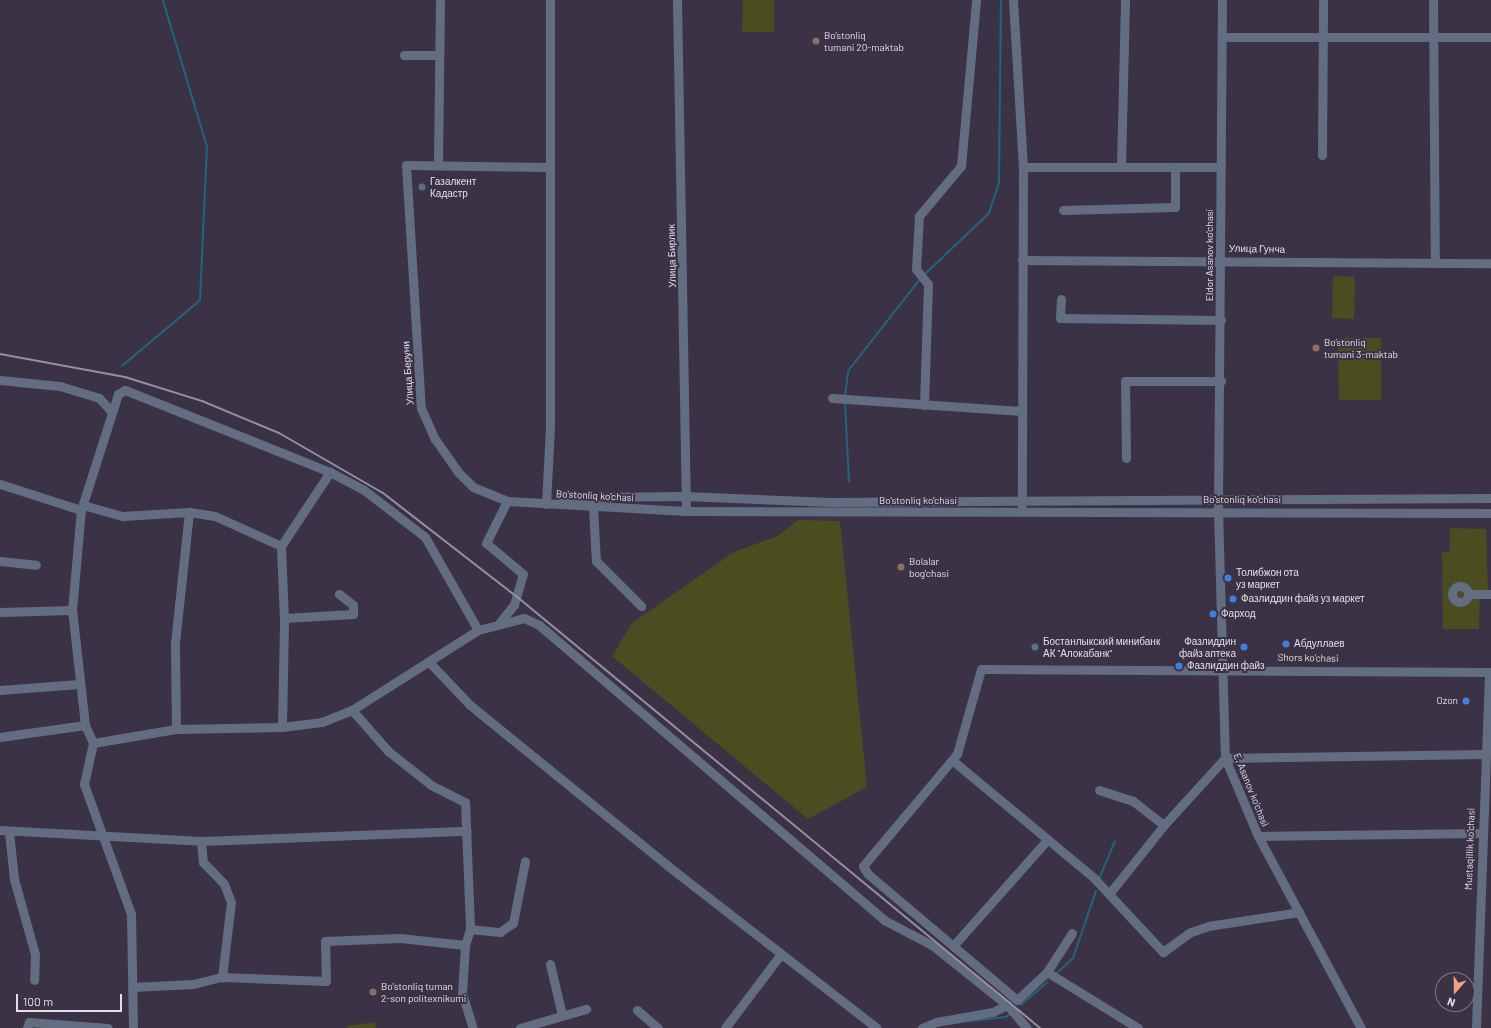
<!DOCTYPE html>
<html>
<head>
<meta charset="utf-8">
<style>
	body { margin:0 }
	#map { position:relative; width:1491px; height:1028px; overflow:hidden; background:#3c3246; font-family:Barlow,sans-serif }
	div>[style] { position:absolute }
	.green>* { inset:0; background:#4b4c1f }
	.stream>* { height:2px; margin:-1px; padding:0 1px; transform-origin:1px; border-radius:1px; background:#22657c }
	.minor>* { height:9px; margin:-4.5px; padding:0 4.5px; transform-origin:4.5px; border-radius:4.5px; background:#636d81 }
	.minor>.ring { margin:-4.5px; padding:0; box-sizing:content-box; background:none; border:9px solid #636d81; border-radius:50% }
	.rail>* { height:2px; margin:-1px; padding:0 1px; transform-origin:1px; border-radius:1px; background:#97909f }
	.dots>* { width:11px; height:11px; translate:-50% -50%; box-sizing:border-box; border:2px solid #3c3246; border-radius:50% }
	span { translate:-50% -50%; white-space:nowrap; text-align:center; line-height:1.15; -webkit-text-stroke:4px #3c3246; paint-order:stroke }
	.poi-label { font-size:10px; color:#e2dde9 }
	.left { translate:0 -50%; text-align:left }
	.right { translate:-100% -50%; text-align:right }
	.street-label { font-size:10px; color:#e2dde9 }
	.north { position:absolute; left:1435px; top:972px; width:40px; height:40px; box-sizing:border-box; background:#3c3246; border:1px solid #7e7687; border-radius:50%; rotate:200deg; font-size:11px; font-weight:700; line-height:16px; text-align:center; color:#e2dde9 }
	.north::after { content:''; display:block; margin:auto; width:14px; height:18px; background:#f1a17d; clip-path:polygon(50% 0,100% 100%,50% 72%,0 100%) }
	.scale { position:absolute; left:16px; top:994px; width:106px; height:18px; box-sizing:border-box; border:2px solid #e2dde9; border-top:0; padding-left:5px; font-size:12px; line-height:14px; white-space:nowrap; color:#e2dde9; -webkit-text-stroke:3px #3c3246; paint-order:stroke }
</style>
</head>
<body>
<div id="map">
	<div class="green">
		<div style="clip-path:polygon(743px 0,774px 0,774px 32px,742px 32px)"></div>
		<div style="clip-path:polygon(1333px 276px,1355px 277px,1354px 319px,1332px 318px)"></div>
		<div style="clip-path:polygon(1338px 338px,1381px 338px,1381px 400px,1339px 400px)"></div>
		<div style="clip-path:polygon(798px 520px,840px 521px,867px 787px,808px 819px,612px 656px,632px 623px,734px 552px,778px 536px)"></div>
		<div style="clip-path:polygon(1450px 528px,1486px 529px,1488px 591px,1480px 592px,1479px 629px,1443px 629px,1442px 552px,1450px 551px)"></div>
		<div style="clip-path:polygon(375px 1022px,376px 1028px,348px 1028px,347px 1026px)"></div>
	</div>
	<div class="stream">
		<div style="left:924px;top:275px;width:90px;rotate:-43.6deg"></div>
		<div style="left:989px;top:213px;width:32px;rotate:-72deg"></div>
		<div style="left:999px;top:183px;width:183px;rotate:-89.4deg"></div>
		<div style="left:122px;top:366px;width:102px;rotate:-40.2deg"></div>
		<div style="left:200px;top:300px;width:153px;rotate:-87.4deg"></div>
		<div style="left:207px;top:147px;width:153px;rotate:-106.7deg"></div>
		<div style="left:845px;top:397px;width:26px;rotate:-83deg"></div>
		<div style="left:848px;top:371px;width:118px;rotate:-51.9deg"></div>
		<div style="left:845px;top:401px;width:81px;rotate:87.2deg"></div>
		<div style="left:1099px;top:879px;width:41px;rotate:-67.2deg"></div>
		<div style="left:1057px;top:973px;width:22px;rotate:-43deg"></div>
		<div style="left:1073px;top:958px;width:71px;rotate:-71.1deg"></div>
		<div style="left:1021px;top:1005px;width:35px;rotate:-41deg"></div>
		<div style="left:953px;top:1023px;width:53px;rotate:-6.5deg"></div>
		<div style="left:1006px;top:1017px;width:6px;rotate:-39deg"></div>
	</div>
	<div class="minor">
		<div style="left:677px;top:0;width:511px;rotate:88.99deg"></div>
		<div style="left:1013px;top:0;width:167px;rotate:86.6deg"></div>
		<div style="left:1023px;top:167px;width:339px;rotate:90.2deg"></div>
		<div style="left:1222px;top:0;width:510px;rotate:90.45deg"></div>
		<div style="left:1218px;top:510px;width:248px;rotate:88.4deg"></div>
		<div style="left:1225px;top:758px;width:85px;rotate:67.1deg"></div>
		<div style="left:1258px;top:836px;width:218px;rotate:61.8deg"></div>
		<div style="left:1433px;top:0;width:262px;rotate:89.6deg"></div>
		<div style="left:1222px;top:37px;width:269px"></div>
		<div style="left:404px;top:55px;width:35px"></div>
		<div style="left:1322px;top:155px;width:155px;rotate:-89.6deg"></div>
		<div style="left:438px;top:164px;width:164px;rotate:-89.3deg"></div>
		<div style="left:1121px;top:166px;width:166px;rotate:-88.6deg"></div>
		<div style="left:548px;top:167px;width:142px;rotate:-179.2deg"></div>
		<div style="left:406px;top:165px;width:243px;rotate:86.5deg"></div>
		<div style="left:421px;top:408px;width:34px;rotate:66deg"></div>
		<div style="left:435px;top:439px;width:39px;rotate:55deg"></div>
		<div style="left:457px;top:471px;width:23px;rotate:45deg"></div>
		<div style="left:473px;top:487px;width:37px;rotate:22deg"></div>
		<div style="left:507px;top:501px;width:179px;rotate:3.2deg"></div>
		<div style="left:686px;top:511px;width:805px;rotate:0.14deg"></div>
		<div style="left:1023px;top:167px;width:198px"></div>
		<div style="left:1063px;top:210px;width:112px;rotate:-1.5deg"></div>
		<div style="left:1175px;top:207px;width:40px;rotate:-90deg"></div>
		<div style="left:1022px;top:260px;width:469px;rotate:0.4deg"></div>
		<div style="left:1061px;top:299px;width:19px;rotate:93deg"></div>
		<div style="left:1060px;top:318px;width:161px;rotate:0.7deg"></div>
		<div style="left:0;top:380px;width:60px;rotate:5.7deg"></div>
		<div style="left:60px;top:386px;width:41px;rotate:17.1deg"></div>
		<div style="left:99px;top:398px;width:18px;rotate:47deg"></div>
		<div style="left:832px;top:398px;width:189px;rotate:3.9deg"></div>
		<div style="left:924px;top:405px;width:121px;rotate:-88.1deg"></div>
		<div style="left:928px;top:284px;width:19px;rotate:-129deg"></div>
		<div style="left:916px;top:269px;width:53px;rotate:-86.8deg"></div>
		<div style="left:919px;top:216px;width:65px;rotate:-50deg"></div>
		<div style="left:961px;top:166px;width:167px;rotate:-84.8deg"></div>
		<div style="left:1126px;top:458px;width:77px;rotate:-90.7deg"></div>
		<div style="left:1125px;top:381px;width:96px"></div>
		<div style="left:0;top:484px;width:85px;rotate:17.8deg"></div>
		<div style="left:562px;top:502px;width:30px;rotate:-9deg"></div>
		<div style="left:592px;top:497px;width:93px;rotate:-0.6deg"></div>
		<div style="left:685px;top:496px;width:145px;rotate:2.4deg"></div>
		<div style="left:830px;top:502px;width:661px;rotate:-0.35deg"></div>
		<div style="left:546px;top:504px;width:76px;rotate:-87deg"></div>
		<div style="left:550px;top:428px;width:428px;rotate:-90deg"></div>
		<div style="left:83px;top:505px;width:41px;rotate:15.8deg"></div>
		<div style="left:122px;top:516px;width:67px;rotate:-3.4deg"></div>
		<div style="left:189px;top:512px;width:26px;rotate:9deg"></div>
		<div style="left:215px;top:516px;width:72px;rotate:24.4deg"></div>
		<div style="left:593px;top:508px;width:53px;rotate:86.8deg"></div>
		<div style="left:596px;top:561px;width:64px;rotate:45deg"></div>
		<div style="left:0;top:561px;width:36px;rotate:6deg"></div>
		<div class="ring" style="left:1452px;top:586px;width:7px;height:7px"></div>
		<div style="left:1468px;top:594px;width:23px"></div>
		<div style="left:0;top:612px;width:72px;rotate:-1.6deg"></div>
		<div style="left:284px;top:618px;width:69px;rotate:-3.3deg"></div>
		<div style="left:353px;top:614px;width:9px;rotate:-90deg"></div>
		<div style="left:353px;top:605px;width:18px;rotate:-142deg"></div>
		<div style="left:500px;top:622px;width:22px;rotate:-51deg"></div>
		<div style="left:514px;top:605px;width:32px;rotate:-74deg"></div>
		<div style="left:523px;top:574px;width:48px;rotate:-140deg"></div>
		<div style="left:486px;top:543px;width:47px;rotate:-63.4deg"></div>
		<div style="left:430px;top:663px;width:58px;rotate:46.4deg"></div>
		<div style="left:470px;top:705px;width:255px;rotate:39.1deg"></div>
		<div style="left:668px;top:866px;width:264px;rotate:37.8deg"></div>
		<div style="left:0;top:690px;width:79px;rotate:-4.3deg"></div>
		<div style="left:352px;top:710px;width:55px;rotate:48.7deg"></div>
		<div style="left:388px;top:751px;width:55px;rotate:38.3deg"></div>
		<div style="left:431px;top:785px;width:38px;rotate:27deg"></div>
		<div style="left:465px;top:802px;width:127px;rotate:87.7deg"></div>
		<div style="left:470px;top:929px;width:17px;rotate:107deg"></div>
		<div style="left:465px;top:945px;width:48px;rotate:93.6deg"></div>
		<div style="left:462px;top:993px;width:37px;rotate:73deg"></div>
		<div style="left:282px;top:727px;width:108px;rotate:-88.9deg"></div>
		<div style="left:284px;top:619px;width:73px;rotate:-92.4deg"></div>
		<div style="left:281px;top:546px;width:89px;rotate:-56.5deg"></div>
		<div style="left:176px;top:729px;width:86px;rotate:-90.7deg"></div>
		<div style="left:175px;top:643px;width:132px;rotate:-83.9deg"></div>
		<div style="left:0;top:737px;width:86px;rotate:-8deg"></div>
		<div style="left:93px;top:743px;width:84px;rotate:-9.6deg"></div>
		<div style="left:176px;top:729px;width:106px;rotate:-1.1deg"></div>
		<div style="left:282px;top:727px;width:40px;rotate:-7.1deg"></div>
		<div style="left:322px;top:722px;width:32px;rotate:-22deg"></div>
		<div style="left:352px;top:710px;width:149px;rotate:-32.4deg"></div>
		<div style="left:478px;top:630px;width:48px;rotate:-14.6deg"></div>
		<div style="left:524px;top:618px;width:17px;rotate:25deg"></div>
		<div style="left:539px;top:625px;width:454px;rotate:40.5deg"></div>
		<div style="left:884px;top:920px;width:54px;rotate:27.5deg"></div>
		<div style="left:932px;top:945px;width:96px;rotate:38.7deg"></div>
		<div style="left:952px;top:760px;width:183px;rotate:39.7deg"></div>
		<div style="left:1093px;top:877px;width:103px;rotate:47deg"></div>
		<div style="left:1163px;top:952px;width:34px;rotate:-36deg"></div>
		<div style="left:1191px;top:932px;width:18px;rotate:-19deg"></div>
		<div style="left:1208px;top:926px;width:92px;rotate:-8.7deg"></div>
		<div style="left:1099px;top:790px;width:36px;rotate:18deg"></div>
		<div style="left:1133px;top:801px;width:39px;rotate:38deg"></div>
		<div style="left:0;top:830px;width:201px;rotate:3.1deg"></div>
		<div style="left:201px;top:841px;width:266px;rotate:-2.2deg"></div>
		<div style="left:9px;top:832px;width:47px;rotate:83.9deg"></div>
		<div style="left:14px;top:879px;width:78px;rotate:74.4deg"></div>
		<div style="left:35px;top:954px;width:26px;rotate:92deg"></div>
		<div style="left:1258px;top:836px;width:223px;rotate:-0.8deg"></div>
		<div style="left:201px;top:841px;width:21px;rotate:85deg"></div>
		<div style="left:203px;top:862px;width:30px;rotate:46deg"></div>
		<div style="left:224px;top:884px;width:19px;rotate:69deg"></div>
		<div style="left:231px;top:902px;width:76px;rotate:96.8deg"></div>
		<div style="left:1109px;top:894px;width:88px;rotate:-51.4deg"></div>
		<div style="left:1164px;top:825px;width:91px;rotate:-47.7deg"></div>
		<div style="left:1225px;top:758px;width:260px;rotate:-0.9deg"></div>
		<div style="left:470px;top:929px;width:30px;rotate:6deg"></div>
		<div style="left:500px;top:932px;width:16px;rotate:-35deg"></div>
		<div style="left:513px;top:923px;width:63px;rotate:-79deg"></div>
		<div style="left:1072px;top:933px;width:46px;rotate:122.7deg"></div>
		<div style="left:1047px;top:972px;width:41px;rotate:137deg"></div>
		<div style="left:1017px;top:1000px;width:195px;rotate:-139.8deg"></div>
		<div style="left:868px;top:874px;width:9px;rotate:-122deg"></div>
		<div style="left:863px;top:866px;width:146px;rotate:-50deg"></div>
		<div style="left:957px;top:754px;width:88px;rotate:-74.2deg"></div>
		<div style="left:981px;top:669px;width:510px;rotate:0.34deg"></div>
		<div style="left:953px;top:946px;width:142px;rotate:-48.4deg"></div>
		<div style="left:550px;top:964px;width:52px;rotate:76.8deg"></div>
		<div style="left:1047px;top:972px;width:107px;rotate:31.6deg"></div>
		<div style="left:132px;top:987px;width:61px;rotate:-2.8deg"></div>
		<div style="left:193px;top:984px;width:30px;rotate:-14deg"></div>
		<div style="left:222px;top:977px;width:104px;rotate:2.2deg"></div>
		<div style="left:326px;top:981px;width:40px;rotate:-91.4deg"></div>
		<div style="left:325px;top:941px;width:75px;rotate:-2.3deg"></div>
		<div style="left:400px;top:938px;width:65px;rotate:6.1deg"></div>
		<div style="left:637px;top:1010px;width:28px;rotate:41deg"></div>
		<div style="left:27px;top:1028px;width:6px;rotate:-72deg"></div>
		<div style="left:29px;top:1022px;width:79px;rotate:4.3deg"></div>
		<div style="left:133px;top:1028px;width:114px;rotate:-91deg"></div>
		<div style="left:131px;top:914px;width:138px;rotate:-109.9deg"></div>
		<div style="left:84px;top:784px;width:42px;rotate:-77.6deg"></div>
		<div style="left:93px;top:743px;width:20px;rotate:-114deg"></div>
		<div style="left:85px;top:725px;width:116px;rotate:-96.4deg"></div>
		<div style="left:72px;top:610px;width:100px;rotate:-84.9deg"></div>
		<div style="left:81px;top:510px;width:122px;rotate:-72.3deg"></div>
		<div style="left:118px;top:394px;width:8px;rotate:-30deg"></div>
		<div style="left:125px;top:390px;width:221px;rotate:21.8deg"></div>
		<div style="left:330px;top:472px;width:38px;rotate:28deg"></div>
		<div style="left:364px;top:490px;width:77px;rotate:37.6deg"></div>
		<div style="left:425px;top:537px;width:107px;rotate:60.3deg"></div>
		<div style="left:520px;top:1028px;width:69px;rotate:-16.1deg"></div>
		<div style="left:725px;top:1028px;width:93px;rotate:-52.9deg"></div>
		<div style="left:922px;top:1028px;width:15px;rotate:-23deg"></div>
		<div style="left:936px;top:1022px;width:58px;rotate:-10deg"></div>
		<div style="left:993px;top:1012px;width:16px;rotate:-27deg"></div>
		<div style="left:1007px;top:1005px;width:30px;rotate:49deg"></div>
		<div style="left:1476px;top:1028px;width:356px;rotate:-87.9deg"></div>
	</div>
	<div class="rail">
		<div style="left:0;top:354px;width:127px;rotate:10.4deg"></div>
		<div style="left:125px;top:377px;width:81px;rotate:17.3deg"></div>
		<div style="left:202px;top:401px;width:83px;rotate:22.6deg"></div>
		<div style="left:279px;top:433px;width:120px;rotate:30deg"></div>
		<div style="left:383px;top:493px;width:168px;rotate:37.8deg"></div>
		<div style="left:516px;top:596px;width:679px;rotate:39.5deg"></div>
	</div>
	<div class="dots">
		<div style="left:816px;top:41px;background:#8d6e63"></div>
		<div style="left:422px;top:187px;background:#5c6f8a"></div>
		<div style="left:1316px;top:348px;background:#8d6e63"></div>
		<div style="left:901px;top:567px;background:#8d6e63"></div>
		<div style="left:1228px;top:578px;background:#3f7fe0"></div>
		<div style="left:1233px;top:599px;background:#3f7fe0"></div>
		<div style="left:1213px;top:614px;background:#3f7fe0"></div>
		<div style="left:1286px;top:644px;background:#3f7fe0"></div>
		<div style="left:1035px;top:647px;background:#5c6f8a"></div>
		<div style="left:1244px;top:647px;background:#3f7fe0"></div>
		<div style="left:1179px;top:666px;background:#3f7fe0"></div>
		<div style="left:1466px;top:701px;background:#3f7fe0"></div>
		<div style="left:373px;top:992px;background:#8d6e63"></div>
	</div>
	<div class="poi-label">
		<span class="left" style="left:824px;top:41px">Bo’stonliq<br>tumani 20-maktab</span>
		<span class="left" style="left:430px;top:187px">Газалкент<br>Кадастр</span>
		<span class="left" style="left:1324px;top:348px">Bo’stonliq<br>tumani 3-maktab</span>
		<span class="left" style="left:909px;top:567px">Bolalar<br>bog'chasi</span>
		<span class="left" style="left:1236px;top:578px">Толибжон ота<br>уз маркет</span>
		<span class="left" style="left:1241px;top:599px">Фазлиддин файз уз маркет</span>
		<span class="left" style="left:1221px;top:614px">Фарход</span>
		<span class="left" style="left:1043px;top:647px">Бостанлыкский минибанк<br>АК "Алокабанк"</span>
		<span class="right" style="left:1236px;top:647px">Фазлиддин<br>файз аптека</span>
		<span class="left" style="left:1294px;top:644px">Абдуллаев</span>
		<span class="left" style="left:1187px;top:666px">Фазлиддин файз</span>
		<span class="right" style="left:1458px;top:701px">Ozon</span>
		<span class="left" style="left:381px;top:992px">Bo'stonliq tuman<br>2-son politexnikumi</span>
	</div>
	<div class="street-label">
		<span style="left:1257px;top:249px;rotate:1deg">Улица Гунча</span>
		<span style="left:1210px;top:255px;rotate:-90deg">Eldor Asanov ko'chasi</span>
		<span style="left:672px;top:256px;rotate:-91deg">Улица Бирлик</span>
		<span style="left:408px;top:373px;rotate:-94deg">Улица Беруни</span>
		<span style="left:595px;top:496px;rotate:3deg">Bo'stonliq ko'chasi</span>
		<span style="left:1242px;top:500px">Bo'stonliq ko'chasi</span>
		<span style="left:918px;top:501px">Bo'stonliq ko'chasi</span>
		<span style="left:1308px;top:658px;rotate:1deg">Shors ko'chasi</span>
		<span style="left:1251px;top:790px;rotate:68deg">E. Asanov ko'chasi</span>
		<span style="left:1470px;top:849px;rotate:-88deg">Mustaqillik ko'chasi</span>
	</div>
	<div class="north">N</div>
	<div class="scale">100 m</div>
</div>
</body>
</html>
